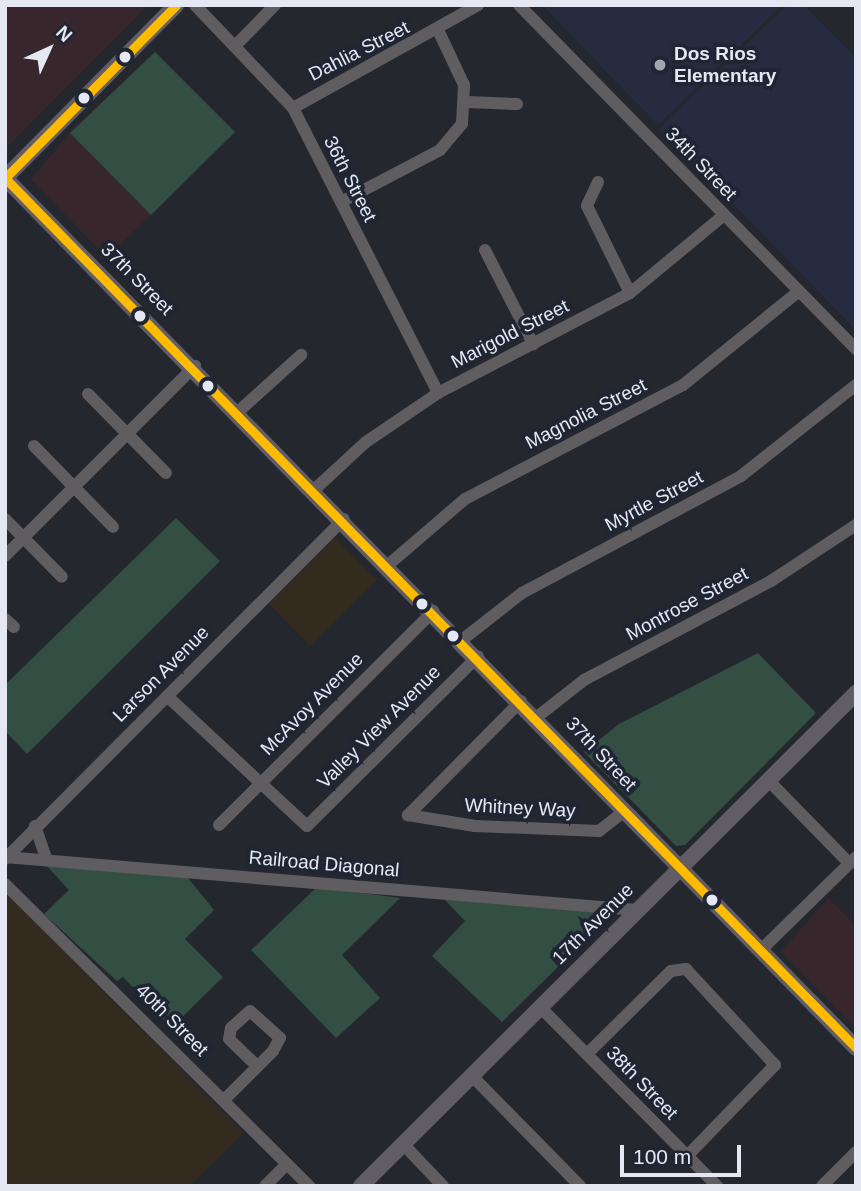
<!DOCTYPE html>
<html>
<head>
<meta charset="utf-8">
<style>
	body { margin:0 }
	#map { position:relative; width:861px; height:1191px; overflow:hidden; background:#25272f; font-family:Helvetica,sans-serif }
	div>[style] { position:absolute }
	.commercial>* { inset:0; background:#37272c }
	.industrial>* { inset:0; background:#322b1e }
	.built>* { inset:0; background:#262b3f }
	.green>* { inset:0; background:#334e42 }
	.minor>* { height:12px; margin:-6px; padding:0 6px; transform-origin:6px; border-radius:6px; background:#605d61 }
	.major>* { height:16px; margin:-8px; padding:0 8px; transform-origin:8px; border-radius:8px; background:#605d65 }
	.bus-1>* { height:9px; margin:-4.5px; padding:0 4.5px; transform-origin:4.5px; border-radius:4.5px; background:#fb0 }
	.dots>* { width:19px; height:19px; translate:-50% -50%; box-sizing:border-box; border:4px solid #202534; border-radius:50% }
	span { translate:-50% -50%; white-space:nowrap; text-align:center; line-height:1.15; -webkit-text-stroke:7px #202534; paint-order:stroke }
	.street-label { font-size:19px; color:#e5e8f3 }
	.poi-label { font-size:19px; color:#e5e8f3; font-weight:700 }
	.left { translate:0 -50%; text-align:left }
	.frame { position:absolute; inset:0; border:7px solid #e5e8f3; pointer-events:none }
	.north { position:absolute; left:14px; top:14px; width:70px; height:70px; -webkit-text-stroke:5px #202534; paint-order:stroke; rotate:45deg; font-size:19px; font-weight:700; line-height:28px; text-align:center; color:#e5e8f3 }
	.north::after { content:''; display:block; margin:auto; width:24px; height:32px; background:#e5e8f3; clip-path:polygon(50% 0,100% 100%,50% 72%,0 100%) }
	.scale { position:absolute; left:620px; top:1145px; width:121px; height:32px; box-sizing:border-box; border:4px solid #e5e8f3; border-top:0; padding-left:9px; font-size:21px; line-height:24px; white-space:nowrap; color:#e5e8f3; -webkit-text-stroke:5px #202534; paint-order:stroke }
</style>
</head>
<body>
<div id="map">
	<div class="commercial">
		<div style="clip-path:polygon(5px 5px,148px 5px,5px 149px)"></div>
		<div style="clip-path:polygon(70px 133px,151px 215px,106px 257px,31px 179px)"></div>
		<div style="clip-path:polygon(828px 898px,856px 926px,856px 1028px,781px 952px)"></div>
	</div>
	<div class="industrial">
		<div style="clip-path:polygon(335px 538px,376px 580px,310px 646px,269px 604px)"></div>
		<div style="clip-path:polygon(5px 892px,244px 1133px,190px 1186px,5px 1186px)"></div>
	</div>
	<div class="built">
		<div style="clip-path:polygon(542px 5px,782px 5px,658px 125px)"></div>
		<div style="clip-path:polygon(787px 5px,804px 5px,856px 58px,856px 330px,659px 128px)"></div>
	</div>
	<div class="green">
		<div style="clip-path:polygon(155px 52px,235px 132px,151px 215px,70px 133px)"></div>
		<div style="clip-path:polygon(176px 518px,220px 561px,27px 754px,5px 731px,5px 685px)"></div>
		<div style="clip-path:polygon(758px 653px,816px 713px,685px 845px,676px 846px,584px 752px,619px 724px)"></div>
		<div style="clip-path:polygon(44px 863px,184px 873px,214px 910px,185px 939px,223px 977px,171px 1028px,123px 977px,117px 981px,44px 914px,69px 890px)"></div>
		<div style="clip-path:polygon(317px 887px,400px 898px,342px 955px,380px 998px,336px 1038px,251px 950px)"></div>
		<div style="clip-path:polygon(442px 897px,614px 912px,502px 1022px,432px 956px,465px 921px)"></div>
	</div>
	<div class="minor">
		<div style="left:195px;top:5px;width:142px;rotate:46.4deg"></div>
		<div style="left:293px;top:108px;width:320px;rotate:63deg"></div>
		<div style="left:519px;top:5px;width:482px;rotate:45.6deg"></div>
		<div style="left:236px;top:45px;width:56px;rotate:-45.7deg"></div>
		<div style="left:467px;top:102px;width:50px;rotate:2.3deg"></div>
		<div style="left:293px;top:108px;width:212px;rotate:-29.1deg"></div>
		<div style="left:598px;top:182px;width:26px;rotate:115deg"></div>
		<div style="left:587px;top:206px;width:97px;rotate:63.7deg"></div>
		<div style="left:341px;top:202px;width:112px;rotate:-27.7deg"></div>
		<div style="left:440px;top:150px;width:34px;rotate:-50deg"></div>
		<div style="left:462px;top:124px;width:39px;rotate:-87deg"></div>
		<div style="left:464px;top:85px;width:59px;rotate:-115.3deg"></div>
		<div style="left:485px;top:250px;width:106px;rotate:62.9deg"></div>
		<div style="left:88px;top:394px;width:111px;rotate:45.4deg"></div>
		<div style="left:239px;top:411px;width:84px;rotate:-42.1deg"></div>
		<div style="left:34px;top:446px;width:113px;rotate:45.7deg"></div>
		<div style="left:315px;top:489px;width:69px;rotate:-42.7deg"></div>
		<div style="left:366px;top:442px;width:87px;rotate:-34.2deg"></div>
		<div style="left:438px;top:393px;width:216px;rotate:-27.5deg"></div>
		<div style="left:630px;top:293px;width:122px;rotate:-39.7deg"></div>
		<div style="left:5px;top:519px;width:81px;rotate:45.5deg"></div>
		<div style="left:5px;top:556px;width:269px;rotate:-45deg"></div>
		<div style="left:388px;top:565px;width:101px;rotate:-40.6deg"></div>
		<div style="left:465px;top:499px;width:246px;rotate:-27.6deg"></div>
		<div style="left:683px;top:385px;width:149px;rotate:-39deg"></div>
		<div style="left:5px;top:619px;width:12px;rotate:42deg"></div>
		<div style="left:462px;top:640px;width:76px;rotate:-38.1deg"></div>
		<div style="left:522px;top:593px;width:248px;rotate:-28.1deg"></div>
		<div style="left:741px;top:476px;width:147px;rotate:-38.4deg"></div>
		<div style="left:167px;top:696px;width:191px;rotate:42.9deg"></div>
		<div style="left:307px;top:826px;width:241px;rotate:-44.8deg"></div>
		<div style="left:521px;top:701px;width:161px;rotate:134.7deg"></div>
		<div style="left:408px;top:815px;width:68px;rotate:9.3deg"></div>
		<div style="left:475px;top:826px;width:124px;rotate:2.3deg"></div>
		<div style="left:599px;top:831px;width:34px;rotate:-38deg"></div>
		<div style="left:537px;top:717px;width:60px;rotate:-38.2deg"></div>
		<div style="left:584px;top:680px;width:212px;rotate:-27.9deg"></div>
		<div style="left:771px;top:581px;width:102px;rotate:-33.4deg"></div>
		<div style="left:768px;top:780px;width:116px;rotate:45.7deg"></div>
		<div style="left:219px;top:825px;width:303px;rotate:-44.9deg"></div>
		<div style="left:35px;top:826px;width:34px;rotate:71deg"></div>
		<div style="left:5px;top:857px;width:634px;rotate:4.79deg"></div>
		<div style="left:5px;top:859px;width:480px;rotate:-45.1deg"></div>
		<div style="left:5px;top:884px;width:429px;rotate:44.8deg"></div>
		<div style="left:761px;top:950px;width:133px;rotate:-44.4deg"></div>
		<div style="left:540px;top:1007px;width:252px;rotate:45.3deg"></div>
		<div style="left:587px;top:1054px;width:118px;rotate:-44.7deg"></div>
		<div style="left:671px;top:971px;width:15px;rotate:-8deg"></div>
		<div style="left:686px;top:969px;width:131px;rotate:47.2deg"></div>
		<div style="left:775px;top:1065px;width:127px;rotate:134deg"></div>
		<div style="left:471px;top:1075px;width:156px;rotate:45.5deg"></div>
		<div style="left:224px;top:1100px;width:69px;rotate:-45deg"></div>
		<div style="left:273px;top:1051px;width:15px;rotate:-62deg"></div>
		<div style="left:280px;top:1038px;width:40px;rotate:-138deg"></div>
		<div style="left:250px;top:1011px;width:25px;rotate:138deg"></div>
		<div style="left:231px;top:1028px;width:11px;rotate:100deg"></div>
		<div style="left:229px;top:1039px;width:39px;rotate:44deg"></div>
		<div style="left:403px;top:1144px;width:58px;rotate:46.4deg"></div>
		<div style="left:265px;top:1186px;width:31px;rotate:-45deg"></div>
		<div style="left:822px;top:1186px;width:48px;rotate:-45deg"></div>
	</div>
	<div class="major">
		<div style="left:5px;top:178px;width:1217px;rotate:45.63deg"></div>
		<div style="left:5px;top:178px;width:243px;rotate:-45.3deg"></div>
		<div style="left:361px;top:1186px;width:699px;rotate:-44.88deg"></div>
	</div>
	<div class="bus-1">
		<div style="left:5px;top:178px;width:1217px;rotate:45.63deg"></div>
		<div style="left:5px;top:178px;width:243px;rotate:-45.3deg"></div>
	</div>
	<div class="dots">
		<div style="left:125px;top:57px;background:#e5e8f3"></div>
		<div style="left:660px;top:65px;background:#a2a4ae"></div>
		<div style="left:84px;top:98px;background:#e5e8f3"></div>
		<div style="left:140px;top:316px;background:#e5e8f3"></div>
		<div style="left:208px;top:386px;background:#e5e8f3"></div>
		<div style="left:422px;top:604px;background:#e5e8f3"></div>
		<div style="left:453px;top:636px;background:#e5e8f3"></div>
		<div style="left:712px;top:900px;background:#e5e8f3"></div>
	</div>
	<div class="street-label">
		<span style="left:359px;top:51px;rotate:-27deg">Dahlia Street</span>
		<span style="left:701px;top:164px;rotate:46deg">34th Street</span>
		<span style="left:350px;top:179px;rotate:63deg">36th Street</span>
		<span style="left:137px;top:279px;rotate:45deg">37th Street</span>
		<span style="left:510px;top:334px;rotate:-27deg">Marigold Street</span>
		<span style="left:586px;top:414px;rotate:-27deg">Magnolia Street</span>
		<span style="left:654px;top:501px;rotate:-28deg">Myrtle Street</span>
		<span style="left:687px;top:604px;rotate:-28deg">Montrose Street</span>
		<span style="left:161px;top:674px;rotate:-45deg">Larson Avenue</span>
		<span style="left:312px;top:704px;rotate:-45deg">McAvoy Avenue</span>
		<span style="left:379px;top:727px;rotate:-45deg">Valley View Avenue</span>
		<span style="left:601px;top:754px;rotate:47deg">37th Street</span>
		<span style="left:520px;top:808px;rotate:3deg">Whitney Way</span>
		<span style="left:324px;top:864px;rotate:5deg">Railroad Diagonal</span>
		<span style="left:593px;top:924px;rotate:-45deg">17th Avenue</span>
		<span style="left:172px;top:1020px;rotate:45deg">40th Street</span>
		<span style="left:642px;top:1083px;rotate:46deg">38th Street</span>
	</div>
	<div class="poi-label">
		<span class="left" style="left:674px;top:65px">Dos Rios<br>Elementary</span>
	</div>
	<div class="frame"></div>
	<div class="north">N</div>
	<div class="scale">100 m</div>
</div>
</body>
</html>
